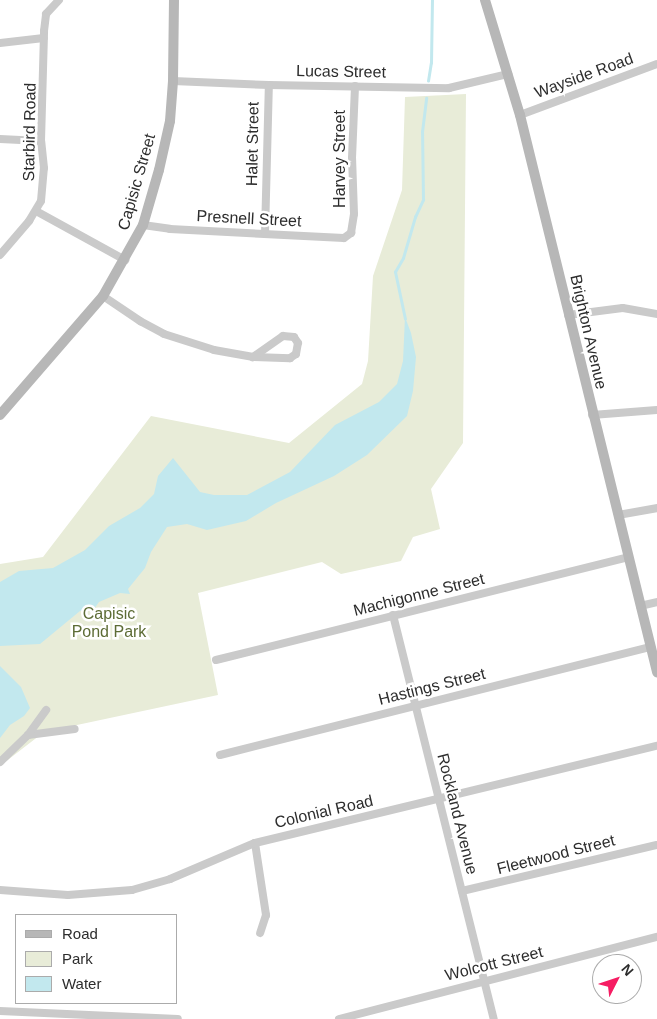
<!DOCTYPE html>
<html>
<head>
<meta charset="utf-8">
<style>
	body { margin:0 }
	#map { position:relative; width:657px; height:1019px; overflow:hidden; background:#fff; font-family:Arial,sans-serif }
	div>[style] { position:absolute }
	.green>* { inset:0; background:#e8ecd8 }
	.water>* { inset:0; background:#c2e8ee }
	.stream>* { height:2.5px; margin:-1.25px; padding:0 1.25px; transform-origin:1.25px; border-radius:1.25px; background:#c2e8ee }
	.street>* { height:8px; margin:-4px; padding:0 4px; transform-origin:4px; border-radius:4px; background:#cacaca }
	.secondary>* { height:10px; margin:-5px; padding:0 5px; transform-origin:5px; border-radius:5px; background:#b7b7b7 }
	span { translate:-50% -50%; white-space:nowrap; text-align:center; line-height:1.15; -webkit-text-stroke:5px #fff; paint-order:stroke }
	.street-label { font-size:16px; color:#2d2d2d }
	.park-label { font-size:16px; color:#5d6c36 }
	.legend { position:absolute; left:15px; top:914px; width:162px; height:90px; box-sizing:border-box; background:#fff; border:1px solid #ababab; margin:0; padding:6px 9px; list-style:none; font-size:15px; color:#2d2d2d }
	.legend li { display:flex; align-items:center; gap:10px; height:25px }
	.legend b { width:25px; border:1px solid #ababab }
	.north { position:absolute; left:592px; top:954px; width:50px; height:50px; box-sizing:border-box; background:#fff; border:1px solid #ababab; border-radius:50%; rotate:49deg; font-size:14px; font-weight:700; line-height:20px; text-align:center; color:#2d2d2d }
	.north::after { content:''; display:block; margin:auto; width:18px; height:22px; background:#f61d63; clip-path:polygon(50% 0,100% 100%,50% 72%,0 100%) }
</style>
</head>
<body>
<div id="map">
	<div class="green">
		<div style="clip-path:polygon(466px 94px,463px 443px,431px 489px,440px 529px,413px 537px,401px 561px,341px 574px,322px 562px,198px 593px,218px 695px,44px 732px,0 766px,0 564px,43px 557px,151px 416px,289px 443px,362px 384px,368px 361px,373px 276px,402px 190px,405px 97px)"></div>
	</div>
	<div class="water">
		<div style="clip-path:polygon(405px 317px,411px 333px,416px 357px,413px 391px,407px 416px,367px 455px,334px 476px,276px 503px,246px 521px,207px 530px,187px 524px,167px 527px,151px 552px,145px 568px,128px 589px,130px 594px,120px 593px,99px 602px,94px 609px,80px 611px,40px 644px,0 646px,0 582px,19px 571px,53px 568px,85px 550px,109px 526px,140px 508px,154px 494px,158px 476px,173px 458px,200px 492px,214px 495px,247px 495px,290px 472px,335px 425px,379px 402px,397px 384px,403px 361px)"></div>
		<div style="clip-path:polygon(0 666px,21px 687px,30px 708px,24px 716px,10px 725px,0 738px)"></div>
	</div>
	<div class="stream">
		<div style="left:428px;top:81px;width:18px;rotate:-81deg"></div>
		<div style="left:431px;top:63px;width:63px;rotate:-89.1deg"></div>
		<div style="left:405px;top:319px;width:48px;rotate:-102deg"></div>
		<div style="left:395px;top:272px;width:16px;rotate:-60deg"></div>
		<div style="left:403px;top:258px;width:43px;rotate:-73.7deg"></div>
		<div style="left:415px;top:217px;width:19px;rotate:-65deg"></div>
		<div style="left:423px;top:200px;width:68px;rotate:-90.8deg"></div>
		<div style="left:422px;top:132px;width:34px;rotate:-83deg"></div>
	</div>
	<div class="street">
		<div style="left:0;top:43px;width:44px;rotate:-6.5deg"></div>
		<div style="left:173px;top:81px;width:96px;rotate:2.4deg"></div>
		<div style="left:269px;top:85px;width:180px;rotate:1deg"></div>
		<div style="left:449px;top:88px;width:61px;rotate:-13.3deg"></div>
		<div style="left:520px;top:115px;width:146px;rotate:-20.4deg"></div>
		<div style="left:0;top:139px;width:41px;rotate:2.8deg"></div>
		<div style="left:36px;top:211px;width:102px;rotate:28.8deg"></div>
		<div style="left:143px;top:225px;width:27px;rotate:8deg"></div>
		<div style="left:170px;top:229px;width:174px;rotate:3deg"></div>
		<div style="left:344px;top:238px;width:9px;rotate:-36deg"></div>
		<div style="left:351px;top:233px;width:19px;rotate:-81deg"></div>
		<div style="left:354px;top:214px;width:56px;rotate:-92deg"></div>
		<div style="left:352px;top:158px;width:72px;rotate:-87.6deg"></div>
		<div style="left:265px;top:233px;width:148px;rotate:-88.5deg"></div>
		<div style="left:0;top:255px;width:45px;rotate:-49.5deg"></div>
		<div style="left:29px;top:221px;width:23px;rotate:-59deg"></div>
		<div style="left:41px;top:201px;width:33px;rotate:-85deg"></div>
		<div style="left:44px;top:168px;width:27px;rotate:-96deg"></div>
		<div style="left:41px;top:141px;width:110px;rotate:-88.4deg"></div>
		<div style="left:44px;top:31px;width:17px;rotate:-83deg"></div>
		<div style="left:46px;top:14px;width:19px;rotate:-47deg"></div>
		<div style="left:103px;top:296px;width:45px;rotate:34deg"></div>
		<div style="left:140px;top:321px;width:27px;rotate:28deg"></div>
		<div style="left:164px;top:334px;width:52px;rotate:17.7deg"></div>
		<div style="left:214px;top:350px;width:40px;rotate:10deg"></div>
		<div style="left:253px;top:357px;width:37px;rotate:2deg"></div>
		<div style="left:290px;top:358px;width:7px;rotate:-34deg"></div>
		<div style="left:296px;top:354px;width:11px;rotate:-80deg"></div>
		<div style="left:298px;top:343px;width:7px;rotate:-124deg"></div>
		<div style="left:294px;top:337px;width:11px;rotate:-175deg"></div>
		<div style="left:283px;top:336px;width:37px;rotate:145deg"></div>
		<div style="left:568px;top:315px;width:55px;rotate:-7.3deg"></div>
		<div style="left:623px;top:308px;width:35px;rotate:10deg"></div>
		<div style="left:592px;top:415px;width:65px;rotate:-4.4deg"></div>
		<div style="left:618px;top:515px;width:40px;rotate:-10deg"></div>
		<div style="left:640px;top:606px;width:17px;rotate:-13deg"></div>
		<div style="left:393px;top:615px;width:416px;rotate:76deg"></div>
		<div style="left:216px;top:660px;width:425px;rotate:-14deg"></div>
		<div style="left:28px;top:735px;width:47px;rotate:-7.3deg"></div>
		<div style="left:220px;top:755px;width:443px;rotate:-14.1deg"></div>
		<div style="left:0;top:762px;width:39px;rotate:-44deg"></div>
		<div style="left:28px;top:735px;width:31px;rotate:-54deg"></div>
		<div style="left:255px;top:843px;width:73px;rotate:81.3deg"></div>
		<div style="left:266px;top:915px;width:19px;rotate:108deg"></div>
		<div style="left:0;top:890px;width:68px;rotate:4.2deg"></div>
		<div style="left:68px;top:895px;width:64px;rotate:-4.5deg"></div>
		<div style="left:132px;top:890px;width:40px;rotate:-16deg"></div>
		<div style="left:170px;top:879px;width:92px;rotate:-23deg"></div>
		<div style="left:255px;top:843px;width:414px;rotate:-13.6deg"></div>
		<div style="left:462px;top:891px;width:200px;rotate:-13.3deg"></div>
		<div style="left:0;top:1011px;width:178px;rotate:2.6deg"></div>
		<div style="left:339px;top:1019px;width:328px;rotate:-14.5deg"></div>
	</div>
	<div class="secondary">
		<div style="left:485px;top:0;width:120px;rotate:73.1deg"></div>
		<div style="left:520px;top:115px;width:574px;rotate:76.18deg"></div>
		<div style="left:0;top:415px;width:157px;rotate:-49.1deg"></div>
		<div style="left:103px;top:296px;width:81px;rotate:-60.6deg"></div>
		<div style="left:143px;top:225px;width:57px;rotate:-73.8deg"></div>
		<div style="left:159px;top:170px;width:50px;rotate:-77.3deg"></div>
		<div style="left:170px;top:121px;width:40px;rotate:-85.7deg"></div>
		<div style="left:173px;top:81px;width:81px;rotate:-89.3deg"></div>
	</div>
	<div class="street-label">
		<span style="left:341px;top:72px;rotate:1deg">Lucas Street</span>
		<span style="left:584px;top:76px;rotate:-20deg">Wayside Road</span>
		<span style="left:30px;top:132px;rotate:-89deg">Starbird Road</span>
		<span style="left:253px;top:144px;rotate:-89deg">Halet Street</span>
		<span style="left:340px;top:159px;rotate:-90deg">Harvey Street</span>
		<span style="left:137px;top:182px;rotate:-74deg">Capisic Street</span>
		<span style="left:249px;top:219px;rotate:3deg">Presnell Street</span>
		<span style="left:588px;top:332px;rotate:77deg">Brighton Avenue</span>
		<span style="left:419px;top:595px;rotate:-14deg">Machigonne Street</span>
		<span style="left:432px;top:687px;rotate:-14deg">Hastings Street</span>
		<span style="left:324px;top:812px;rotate:-13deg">Colonial Road</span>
		<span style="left:457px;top:814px;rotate:76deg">Rockland Avenue</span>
		<span style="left:556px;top:855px;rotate:-14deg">Fleetwood Street</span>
		<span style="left:494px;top:964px;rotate:-14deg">Wolcott Street</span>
	</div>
	<div class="park-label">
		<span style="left:109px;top:623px">Capisic<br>Pond Park</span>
	</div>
	<ul class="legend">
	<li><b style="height:6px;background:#b7b7b7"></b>Road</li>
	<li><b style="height:14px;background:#e8ecd8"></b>Park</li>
	<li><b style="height:14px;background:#c2e8ee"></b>Water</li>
	</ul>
	<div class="north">N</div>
</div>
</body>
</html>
